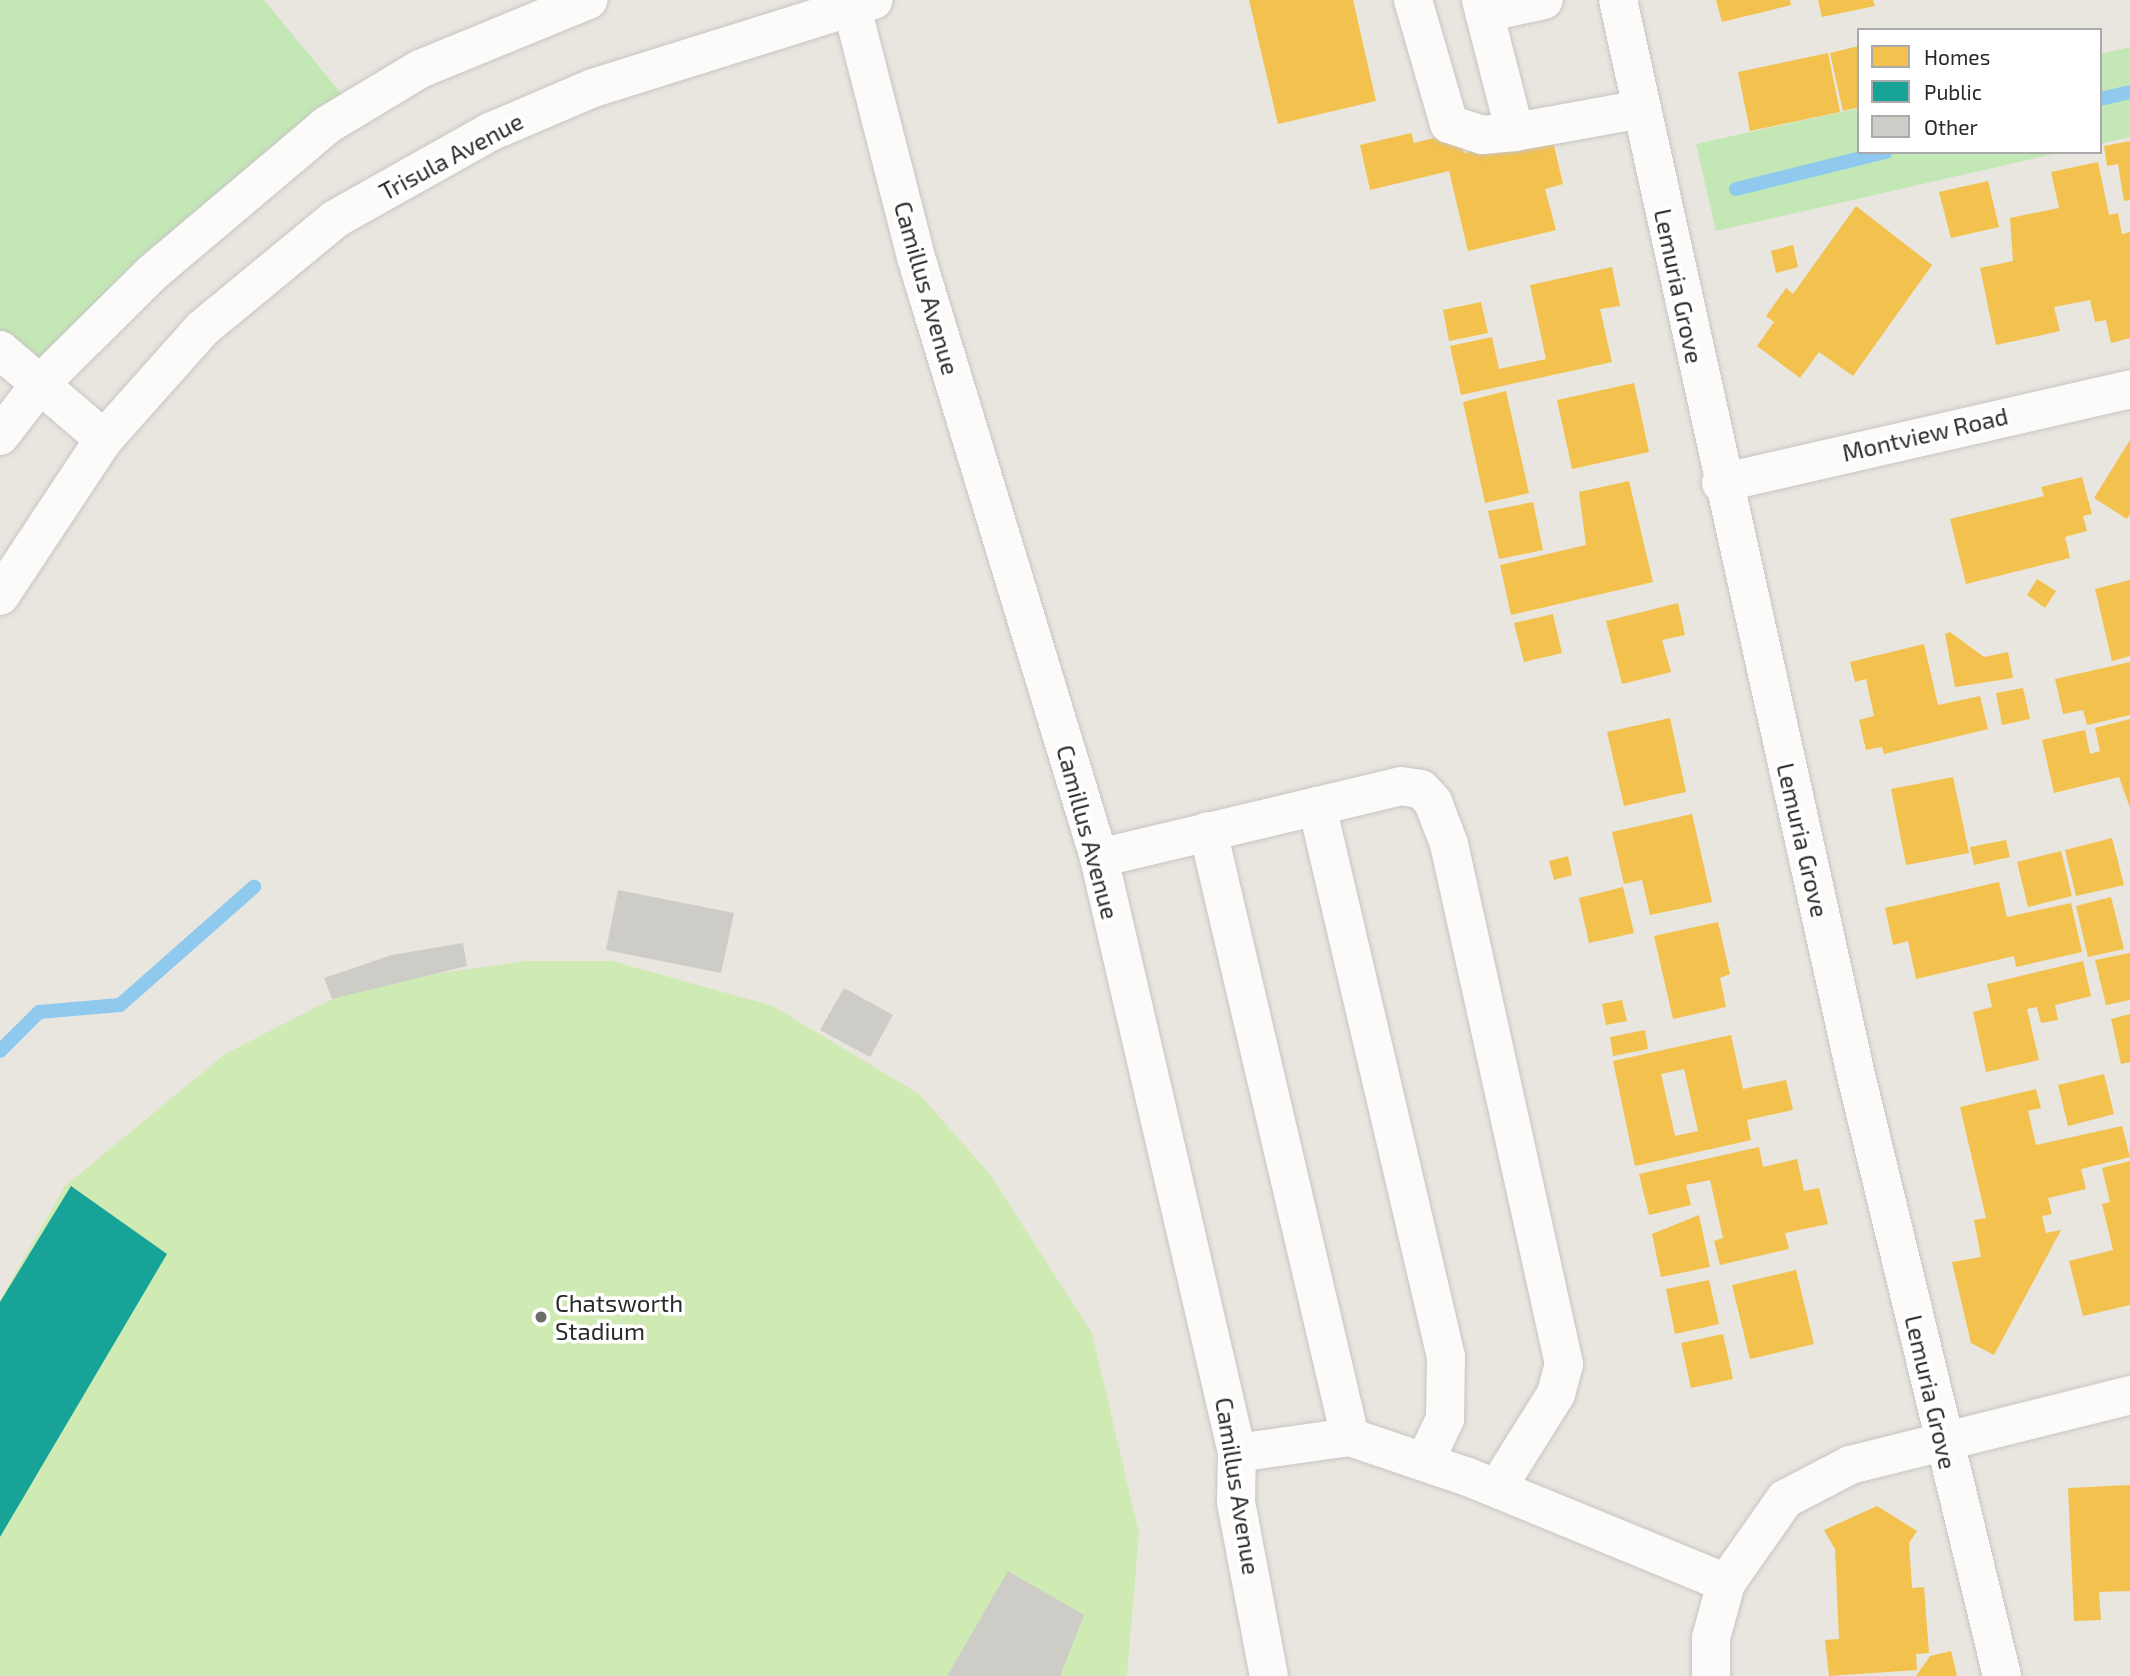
<!DOCTYPE html>
<html>
<head>
<meta charset="utf-8">
<style>
	body { margin:0 }
	#map { position:relative; width:2130px; height:1676px; overflow:hidden; background:#e9e6df; font-family:"Exo 2",sans-serif }
	div>[style] { position:absolute }
	.green>* { inset:0; background:#c4e7b6 }
	.pitch>* { inset:0; background:#cfebb3 }
	.homes>* { inset:0; background:#f2c14e }
	.public>* { inset:0; background:#17a398 }
	.stream>* { height:14px; margin:-7px; padding:0 7px; transform-origin:7px; border-radius:7px; background:#8fc9ee }
	.building>* { inset:0; background:#cdccc6 }
	.roads { filter:drop-shadow(0 0 2px #c6c5c5) drop-shadow(0 0 2px #c6c5c5) }
	.minor>* { height:38px; margin:-19px; padding:0 19px; transform-origin:19px; border-radius:19px; background:#fcfbfa }
	.dots>* { width:19px; height:19px; translate:-50% -50%; box-sizing:border-box; border:4px solid #fff; border-radius:50% }
	span { translate:-50% -50%; white-space:nowrap; text-align:center; line-height:1.15; -webkit-text-stroke:7px #fff; paint-order:stroke }
	.street-label { font-size:24px; color:#2a2a2a }
	.poi-label { font-size:24px; color:#2a2a2a }
	.left { translate:0 -50%; text-align:left }
	.legend { position:absolute; left:1857px; top:28px; width:245px; height:126px; box-sizing:border-box; background:#fff; border:2px solid #aaa; margin:0; padding:9px 12px; list-style:none; font-size:21px; color:#2a2a2a }
	.legend li { display:flex; align-items:center; gap:14px; height:35px }
	.legend b { width:35px; border:2px solid #aaa }
</style>
</head>
<body>
<div id="map">
	<div class="green">
		<div style="clip-path:polygon(0 0,264px 0,349px 103px,38px 385px,0 354px)"></div>
		<div style="clip-path:polygon(2130px 47px,2130px 137px,2100px 144px,2100px 54px)"></div>
		<div style="clip-path:polygon(1859px 108px,1859px 152px,2063px 152px,1716px 231px,1696px 144px)"></div>
	</div>
	<div class="pitch">
		<div style="clip-path:polygon(526px 961px,612px 961px,773px 1006px,919px 1094px,989px 1173px,1092px 1333px,1139px 1533px,1127px 1676px,0 1676px,0 1300px,65px 1186px,225px 1054px,332px 999px,398px 979px)"></div>
	</div>
	<div class="homes">
		<div style="clip-path:polygon(1249px 0,1353px 0,1376px 101px,1278px 124px)"></div>
		<div style="clip-path:polygon(1716px 0,1790px 0,1791px 5px,1722px 22px)"></div>
		<div style="clip-path:polygon(1818px 0,1873px 0,1875px 6px,1822px 17px)"></div>
		<div style="clip-path:polygon(1859px 46px,1859px 107px,1843px 111px,1830px 53px)"></div>
		<div style="clip-path:polygon(1828px 53px,1840px 112px,1750px 131px,1738px 72px)"></div>
		<div style="clip-path:polygon(1459px 132px,1464px 153px,1551px 133px,1563px 184px,1545px 189px,1556px 230px,1468px 251px,1449px 171px,1370px 190px,1360px 145px,1411px 133px,1414px 143px)"></div>
		<div style="clip-path:polygon(2130px 141px,2130px 200px,2124px 201px,2118px 164px,2107px 166px,2104px 146px)"></div>
		<div style="clip-path:polygon(2098px 162px,2109px 215px,2118px 213px,2122px 234px,2130px 232px,2130px 338px,2111px 343px,2106px 320px,2095px 322px,2090px 300px,2054px 307px,2060px 331px,1996px 345px,1980px 268px,2013px 261px,2010px 218px,2059px 208px,2051px 172px)"></div>
		<div style="clip-path:polygon(1988px 181px,1999px 227px,1951px 238px,1939px 192px)"></div>
		<div style="clip-path:polygon(1856px 206px,1932px 265px,1853px 376px,1819px 352px,1800px 378px,1757px 346px,1774px 322px,1766px 316px,1786px 288px,1793px 294px)"></div>
		<div style="clip-path:polygon(1793px 245px,1798px 267px,1776px 273px,1771px 251px)"></div>
		<div style="clip-path:polygon(1612px 267px,1620px 306px,1600px 309px,1612px 362px,1461px 395px,1450px 346px,1492px 337px,1499px 369px,1546px 359px,1530px 285px)"></div>
		<div style="clip-path:polygon(1481px 302px,1488px 333px,1449px 341px,1443px 310px)"></div>
		<div style="clip-path:polygon(1634px 383px,1649px 452px,1572px 469px,1557px 400px)"></div>
		<div style="clip-path:polygon(1506px 391px,1529px 493px,1485px 503px,1463px 402px)"></div>
		<div style="clip-path:polygon(2130px 440px,2130px 514px,2127px 519px,2094px 498px)"></div>
		<div style="clip-path:polygon(2082px 477px,2092px 514px,2083px 516px,2087px 531px,2065px 537px,2070px 558px,1966px 584px,1950px 519px,2044px 496px,2041px 487px)"></div>
		<div style="clip-path:polygon(1629px 481px,1653px 582px,1511px 615px,1500px 565px,1586px 545px,1579px 492px)"></div>
		<div style="clip-path:polygon(1533px 502px,1543px 550px,1499px 559px,1488px 511px)"></div>
		<div style="clip-path:polygon(2037px 579px,2056px 591px,2045px 608px,2027px 595px)"></div>
		<div style="clip-path:polygon(2130px 580px,2130px 656px,2112px 661px,2095px 589px)"></div>
		<div style="clip-path:polygon(1678px 603px,1685px 635px,1662px 640px,1671px 672px,1622px 684px,1606px 621px)"></div>
		<div style="clip-path:polygon(1553px 614px,1562px 653px,1524px 662px,1514px 623px)"></div>
		<div style="clip-path:polygon(1950px 632px,1984px 657px,2008px 652px,2013px 678px,1955px 687px,1945px 634px)"></div>
		<div style="clip-path:polygon(1924px 644px,1938px 705px,1980px 696px,1988px 729px,1884px 754px,1882px 747px,1866px 750px,1859px 720px,1874px 716px,1866px 679px,1855px 682px,1850px 662px)"></div>
		<div style="clip-path:polygon(2130px 662px,2130px 715px,2087px 725px,2083px 710px,2063px 714px,2055px 679px)"></div>
		<div style="clip-path:polygon(2023px 688px,2030px 719px,2002px 725px,1996px 693px)"></div>
		<div style="clip-path:polygon(1670px 718px,1686px 792px,1624px 806px,1607px 732px)"></div>
		<div style="clip-path:polygon(2130px 719px,2130px 808px,2119px 777px,2054px 793px,2042px 740px,2085px 730px,2090px 754px,2100px 751px,2095px 728px)"></div>
		<div style="clip-path:polygon(1953px 777px,1969px 853px,1906px 865px,1891px 789px)"></div>
		<div style="clip-path:polygon(1692px 814px,1712px 902px,1650px 915px,1642px 880px,1624px 884px,1612px 832px)"></div>
		<div style="clip-path:polygon(2112px 838px,2124px 885px,2076px 896px,2065px 850px)"></div>
		<div style="clip-path:polygon(2006px 840px,2010px 857px,1974px 865px,1970px 847px)"></div>
		<div style="clip-path:polygon(2061px 851px,2072px 896px,2028px 907px,2017px 862px)"></div>
		<div style="clip-path:polygon(1568px 856px,1572px 875px,1554px 880px,1549px 861px)"></div>
		<div style="clip-path:polygon(1999px 882px,2007px 917px,2071px 903px,2082px 952px,2016px 967px,2014px 956px,1916px 979px,1908px 941px,1893px 945px,1885px 908px)"></div>
		<div style="clip-path:polygon(1623px 887px,1634px 933px,1589px 943px,1579px 898px)"></div>
		<div style="clip-path:polygon(2111px 897px,2124px 949px,2088px 957px,2076px 906px)"></div>
		<div style="clip-path:polygon(1718px 922px,1730px 974px,1720px 978px,1726px 1007px,1673px 1019px,1654px 936px)"></div>
		<div style="clip-path:polygon(2130px 953px,2130px 1000px,2106px 1005px,2095px 960px)"></div>
		<div style="clip-path:polygon(2083px 961px,2091px 996px,2055px 1005px,2058px 1020px,2041px 1023px,2037px 1007px,2027px 1009px,2039px 1060px,1986px 1072px,1973px 1012px,1992px 1007px,1987px 984px)"></div>
		<div style="clip-path:polygon(1622px 1000px,1627px 1021px,1606px 1025px,1602px 1004px)"></div>
		<div style="clip-path:polygon(2130px 1014px,2130px 1062px,2121px 1064px,2111px 1019px)"></div>
		<div style="clip-path:polygon(1645px 1030px,1648px 1049px,1613px 1056px,1610px 1037px)"></div>
		<div style="clip-path:polygon(evenodd,1731px 1035px,1743px 1089px,1786px 1080px,1793px 1110px,1747px 1120px,1751px 1140px,1635px 1166px,1613px 1061px,1731px 1035px,1684px 1069px,1698px 1131px,1675px 1136px,1661px 1074px,1684px 1069px)"></div>
		<div style="clip-path:polygon(2104px 1074px,2114px 1114px,2068px 1126px,2058px 1085px)"></div>
		<div style="clip-path:polygon(2036px 1089px,2041px 1108px,2028px 1111px,2036px 1145px,2122px 1126px,2130px 1157px,2081px 1169px,2086px 1189px,2048px 1198px,2052px 1214px,2042px 1216px,2046px 1233px,2061px 1230px,1994px 1355px,1971px 1343px,1952px 1262px,1981px 1257px,1974px 1220px,1986px 1218px,1960px 1107px)"></div>
		<div style="clip-path:polygon(1759px 1147px,1763px 1167px,1797px 1159px,1804px 1191px,1819px 1188px,1828px 1224px,1785px 1233px,1789px 1249px,1720px 1265px,1714px 1241px,1723px 1238px,1710px 1180px,1686px 1185px,1691px 1205px,1649px 1215px,1639px 1174px)"></div>
		<div style="clip-path:polygon(2130px 1161px,2130px 1305px,2083px 1316px,2069px 1261px,2113px 1250px,2102px 1204px,2110px 1202px,2102px 1168px)"></div>
		<div style="clip-path:polygon(1699px 1215px,1710px 1267px,1661px 1277px,1652px 1234px)"></div>
		<div style="clip-path:polygon(1796px 1270px,1814px 1344px,1750px 1359px,1732px 1285px)"></div>
		<div style="clip-path:polygon(1709px 1280px,1719px 1324px,1675px 1334px,1666px 1289px)"></div>
		<div style="clip-path:polygon(1723px 1334px,1733px 1379px,1691px 1388px,1681px 1343px)"></div>
		<div style="clip-path:polygon(2130px 1485px,2130px 1591px,2099px 1592px,2101px 1620px,2074px 1621px,2068px 1488px)"></div>
		<div style="clip-path:polygon(1877px 1506px,1917px 1531px,1909px 1543px,1912px 1588px,1924px 1587px,1929px 1653px,1916px 1654px,1917px 1670px,1829px 1676px,1825px 1640px,1839px 1639px,1835px 1549px,1824px 1530px)"></div>
		<div style="clip-path:polygon(1951px 1651px,1957px 1676px,1916px 1676px,1930px 1656px)"></div>
	</div>
	<div class="public">
		<div style="clip-path:polygon(71px 1186px,167px 1254px,0 1537px,0 1302px)"></div>
	</div>
	<div class="stream">
		<div style="left:2100px;top:99px;width:31px;rotate:-13deg"></div>
		<div style="left:1736px;top:189px;width:154px;rotate:-13.9deg"></div>
		<div style="left:0;top:1051px;width:55px;rotate:-45deg"></div>
		<div style="left:39px;top:1012px;width:81px;rotate:-4.9deg"></div>
		<div style="left:120px;top:1005px;width:179px;rotate:-41.4deg"></div>
	</div>
	<div class="building">
		<div style="clip-path:polygon(618px 890px,734px 913px,721px 973px,606px 950px)"></div>
		<div style="clip-path:polygon(463px 943px,467px 966px,332px 999px,324px 978px,392px 955px)"></div>
		<div style="clip-path:polygon(844px 988px,893px 1015px,870px 1057px,820px 1030px)"></div>
		<div style="clip-path:polygon(1008px 1571px,1084px 1615px,1060px 1676px,947px 1676px)"></div>
	</div>
	<div class="roads">
		<div class="minor">
			<div style="left:850px;top:0;width:265px;rotate:75.6deg"></div>
			<div style="left:916px;top:257px;width:628px;rotate:73.06deg"></div>
			<div style="left:1099px;top:858px;width:611px;rotate:76.94deg"></div>
			<div style="left:1237px;top:1453px;width:49px;rotate:91.2deg"></div>
			<div style="left:1236px;top:1502px;width:177px;rotate:79.3deg"></div>
			<div style="left:1413px;top:0;width:129px;rotate:73.8deg"></div>
			<div style="left:1449px;top:124px;width:35px;rotate:18deg"></div>
			<div style="left:1482px;top:135px;width:33px;rotate:-5deg"></div>
			<div style="left:1481px;top:0;width:136px;rotate:75.6deg"></div>
			<div style="left:1515px;top:132px;width:128px;rotate:-10.3deg"></div>
			<div style="left:1618px;top:0;width:1097px;rotate:77.52deg"></div>
			<div style="left:1855px;top:1071px;width:623px;rotate:76.34deg"></div>
			<div style="left:1484px;top:13px;width:61px;rotate:-12.2deg"></div>
			<div style="left:0;top:350px;width:137px;rotate:40.6deg"></div>
			<div style="left:0;top:436px;width:66px;rotate:-52.4deg"></div>
			<div style="left:40px;top:384px;width:158px;rotate:-44.7deg"></div>
			<div style="left:152px;top:273px;width:229px;rotate:-40.2deg"></div>
			<div style="left:327px;top:125px;width:109px;rotate:-31.1deg"></div>
			<div style="left:420px;top:69px;width:182px;rotate:-22.3deg"></div>
			<div style="left:1721px;top:483px;width:420px;rotate:-12.9deg"></div>
			<div style="left:0;top:596px;width:188px;rotate:-56.5deg"></div>
			<div style="left:104px;top:439px;width:149px;rotate:-48.3deg"></div>
			<div style="left:203px;top:328px;width:171px;rotate:-39.5deg"></div>
			<div style="left:335px;top:219px;width:178px;rotate:-29.3deg"></div>
			<div style="left:490px;top:132px;width:112px;rotate:-23.1deg"></div>
			<div style="left:593px;top:88px;width:294px;rotate:-17.4deg"></div>
			<div style="left:1317px;top:806px;width:566px;rotate:76.82deg"></div>
			<div style="left:1446px;top:1357px;width:62px;rotate:90.9deg"></div>
			<div style="left:1445px;top:1419px;width:47px;rotate:115.5deg"></div>
			<div style="left:1208px;top:831px;width:622px;rotate:76.81deg"></div>
			<div style="left:1099px;top:858px;width:310px;rotate:-13.4deg"></div>
			<div style="left:1401px;top:786px;width:20px;rotate:9deg"></div>
			<div style="left:1421px;top:789px;width:18px;rotate:47deg"></div>
			<div style="left:1433px;top:802px;width:45px;rotate:69.1deg"></div>
			<div style="left:1449px;top:844px;width:533px;rotate:77.53deg"></div>
			<div style="left:1564px;top:1364px;width:31px;rotate:105deg"></div>
			<div style="left:1556px;top:1394px;width:111px;rotate:122.1deg"></div>
			<div style="left:1237px;top:1453px;width:114px;rotate:-8.1deg"></div>
			<div style="left:1350px;top:1437px;width:125px;rotate:18.7deg"></div>
			<div style="left:1468px;top:1477px;width:279px;rotate:22.3deg"></div>
			<div style="left:1711px;top:1676px;width:38px;rotate:-90deg"></div>
			<div style="left:1711px;top:1638px;width:57px;rotate:-74.7deg"></div>
			<div style="left:1726px;top:1583px;width:103px;rotate:-54.9deg"></div>
			<div style="left:1785px;top:1499px;width:73px;rotate:-27.6deg"></div>
			<div style="left:1850px;top:1465px;width:289px;rotate:-14deg"></div>
		</div>
	</div>
	<div class="dots">
		<div style="left:541px;top:1317px;background:#6d6c69"></div>
	</div>
	<div class="street-label">
		<span style="left:451px;top:156px;rotate:-28deg">Trisula Avenue</span>
		<span style="left:1679px;top:286px;rotate:78deg">Lemuria Grove</span>
		<span style="left:927px;top:288px;rotate:74deg">Camillus Avenue</span>
		<span style="left:1925px;top:434px;rotate:-13deg">Montview Road</span>
		<span style="left:1088px;top:832px;rotate:75deg">Camillus Avenue</span>
		<span style="left:1803px;top:840px;rotate:77deg">Lemuria Grove</span>
		<span style="left:1931px;top:1392px;rotate:77deg">Lemuria Grove</span>
		<span style="left:1238px;top:1486px;rotate:81deg">Camillus Avenue</span>
	</div>
	<div class="poi-label">
		<span class="left" style="left:555px;top:1317px">Chatsworth<br>Stadium</span>
	</div>
	<ul class="legend">
	<li><b style="height:19px;background:#f2c14e"></b>Homes</li>
	<li><b style="height:19px;background:#17a398"></b>Public</li>
	<li><b style="height:19px;background:#cdccc6"></b>Other</li>
	</ul>
</div>
</body>
</html>
